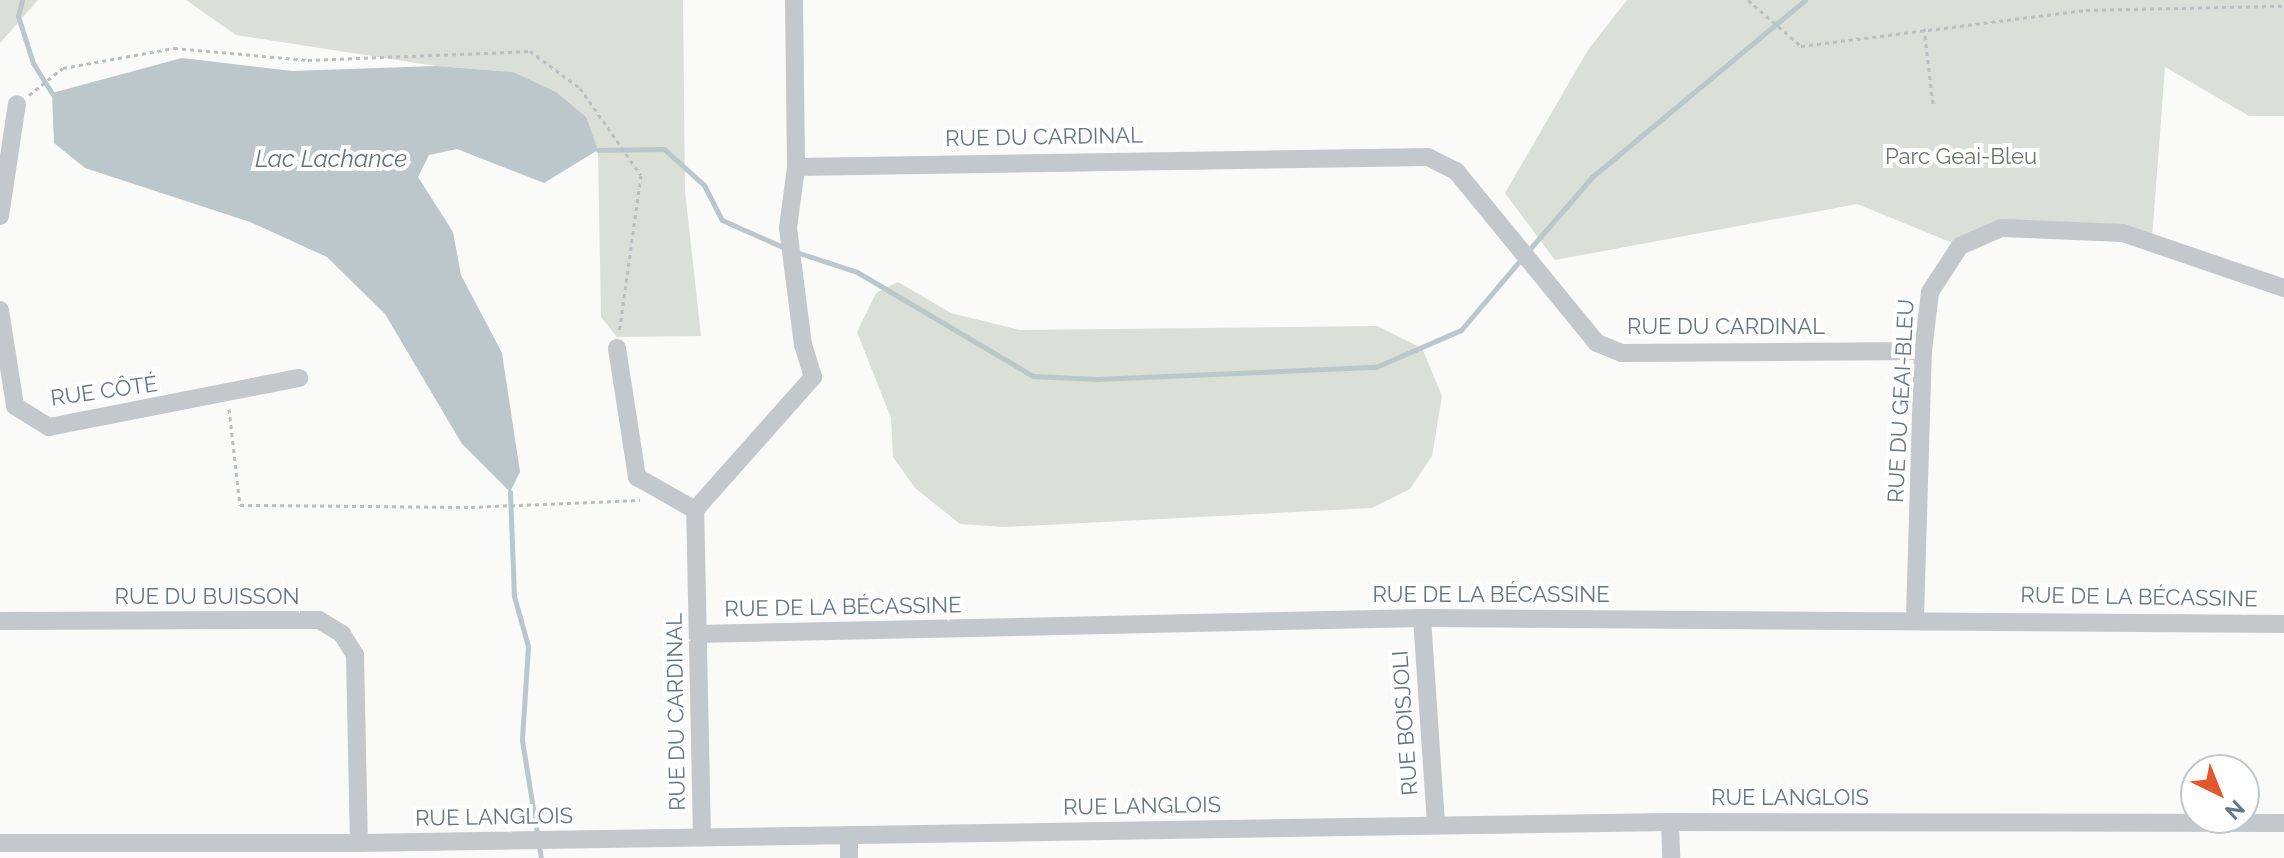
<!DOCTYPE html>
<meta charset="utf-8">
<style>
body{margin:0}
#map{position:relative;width:2284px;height:858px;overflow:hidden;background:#fafaf8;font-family:Raleway,sans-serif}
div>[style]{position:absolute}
.green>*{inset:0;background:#dadfd7}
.water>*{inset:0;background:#bbc7cb}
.stream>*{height:5px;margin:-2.5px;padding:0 2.5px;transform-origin:2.5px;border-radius:2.5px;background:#bbc7cb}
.path>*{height:3px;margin-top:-1.5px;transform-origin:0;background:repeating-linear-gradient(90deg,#bbbfc2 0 4px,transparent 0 8px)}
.minor>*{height:18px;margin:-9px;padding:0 9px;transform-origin:9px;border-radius:9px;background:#c3c8cc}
span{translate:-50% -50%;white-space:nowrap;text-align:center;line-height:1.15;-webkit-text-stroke:8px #fff;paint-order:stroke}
.street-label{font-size:22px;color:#657683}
.park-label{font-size:22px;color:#687a64}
.water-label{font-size:24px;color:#60757c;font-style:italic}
.north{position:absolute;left:2180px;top:754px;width:80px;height:80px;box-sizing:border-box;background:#fff;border:2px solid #c1c8cd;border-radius:50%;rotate:137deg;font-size:22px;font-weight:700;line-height:32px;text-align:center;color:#657683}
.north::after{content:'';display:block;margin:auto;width:28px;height:36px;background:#e4572e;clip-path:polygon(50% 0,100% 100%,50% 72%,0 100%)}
</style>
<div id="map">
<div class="green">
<div style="clip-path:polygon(0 0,38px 0,0 43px)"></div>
<div style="clip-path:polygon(186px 0,683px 0,685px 191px,701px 336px,617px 337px,601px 317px,598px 150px,513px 72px,436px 66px,236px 35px)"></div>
<div style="clip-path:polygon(1627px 0,2284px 0,2284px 116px,2249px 116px,2165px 67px,2152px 239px,2001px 228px,1960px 246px,1857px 204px,1555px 260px,1505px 193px,1588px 50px)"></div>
<div style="clip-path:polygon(898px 282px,951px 313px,1020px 330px,1377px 326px,1422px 348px,1442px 396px,1432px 456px,1410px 489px,1372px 508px,1004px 527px,960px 524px,915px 488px,893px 457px,891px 418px,857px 332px,876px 293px)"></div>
</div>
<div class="water">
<div style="clip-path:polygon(182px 58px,292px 71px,436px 66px,513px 72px,556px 92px,586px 117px,598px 150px,544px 183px,457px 149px,429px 155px,418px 177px,453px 232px,461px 275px,502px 353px,520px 472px,510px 492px,462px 444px,385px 314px,327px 257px,250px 222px,85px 168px,54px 143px,52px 93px)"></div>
</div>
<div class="stream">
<div style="left:22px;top:0;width:16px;rotate:104deg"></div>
<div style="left:18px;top:16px;width:49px;rotate:72.3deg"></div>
<div style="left:33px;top:63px;width:36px;rotate:58deg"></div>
<div style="left:598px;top:150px;width:66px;rotate:-0.9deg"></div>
<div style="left:664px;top:149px;width:54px;rotate:42deg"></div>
<div style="left:704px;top:185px;width:39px;rotate:63deg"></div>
<div style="left:722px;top:220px;width:71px;rotate:24deg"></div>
<div style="left:1528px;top:251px;width:98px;rotate:-49.1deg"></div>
<div style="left:1592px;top:177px;width:277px;rotate:-39.7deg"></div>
<div style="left:796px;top:252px;width:64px;rotate:18.2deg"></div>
<div style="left:857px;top:272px;width:204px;rotate:30.6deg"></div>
<div style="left:1033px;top:376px;width:64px;rotate:2.7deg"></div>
<div style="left:1097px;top:379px;width:279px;rotate:-2.5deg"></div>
<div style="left:1376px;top:367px;width:93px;rotate:-23.5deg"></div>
<div style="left:1461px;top:330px;width:94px;rotate:-49.7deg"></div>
<div style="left:510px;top:492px;width:104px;rotate:87.8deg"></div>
<div style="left:514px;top:596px;width:52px;rotate:74.4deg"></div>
<div style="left:528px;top:646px;width:94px;rotate:93.7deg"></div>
<div style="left:522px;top:740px;width:120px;rotate:80.9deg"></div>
</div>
<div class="path">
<div style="left:1748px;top:0;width:70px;rotate:41deg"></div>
<div style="left:1801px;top:46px;width:287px;rotate:-7.2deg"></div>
<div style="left:2086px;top:10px;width:198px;rotate:-1.2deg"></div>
<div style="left:1924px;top:28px;width:77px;rotate:83.2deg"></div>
<div style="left:29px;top:95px;width:43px;rotate:-38.5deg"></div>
<div style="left:63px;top:68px;width:113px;rotate:-10.2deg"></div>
<div style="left:174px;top:48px;width:135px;rotate:5.1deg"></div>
<div style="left:308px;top:60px;width:222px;rotate:-2.3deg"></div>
<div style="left:530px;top:51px;width:62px;rotate:36.5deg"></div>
<div style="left:580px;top:88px;width:106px;rotate:55deg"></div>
<div style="left:641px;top:175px;width:160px;rotate:97.9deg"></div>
<div style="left:229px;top:409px;width:97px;rotate:83.5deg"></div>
<div style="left:240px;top:505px;width:231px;rotate:0.5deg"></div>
<div style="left:471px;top:507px;width:169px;rotate:-2.4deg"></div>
</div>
<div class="minor">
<div style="left:794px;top:0;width:167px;rotate:89.3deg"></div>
<div style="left:0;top:216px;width:113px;rotate:-81.4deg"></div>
<div style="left:0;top:310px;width:97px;rotate:81.1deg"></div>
<div style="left:15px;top:406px;width:40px;rotate:32deg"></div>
<div style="left:49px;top:427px;width:255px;rotate:-11.1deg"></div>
<div style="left:617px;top:348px;width:131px;rotate:81.2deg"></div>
<div style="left:637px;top:477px;width:67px;rotate:29.6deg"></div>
<div style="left:1915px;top:617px;width:266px;rotate:-88.3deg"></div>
<div style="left:1923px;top:351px;width:59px;rotate:-83.2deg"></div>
<div style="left:1930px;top:292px;width:55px;rotate:-56.9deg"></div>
<div style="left:1960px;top:246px;width:45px;rotate:-23.7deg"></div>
<div style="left:2001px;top:228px;width:122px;rotate:2.3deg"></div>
<div style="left:2123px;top:233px;width:170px;rotate:18.9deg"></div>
<div style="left:1422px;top:618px;width:207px;rotate:86.1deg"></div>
<div style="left:0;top:621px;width:319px;rotate:-0.2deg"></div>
<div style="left:319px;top:620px;width:27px;rotate:31deg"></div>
<div style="left:342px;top:634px;width:25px;rotate:58deg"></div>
<div style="left:355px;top:655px;width:188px;rotate:88.8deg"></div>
<div style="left:698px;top:634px;width:724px;rotate:-1.27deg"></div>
<div style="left:1422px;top:618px;width:862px;rotate:0.4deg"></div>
<div style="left:1670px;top:822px;width:36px;rotate:88deg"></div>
<div style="left:849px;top:835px;width:23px;rotate:90deg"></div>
<div style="left:702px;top:837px;width:327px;rotate:-91.2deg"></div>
<div style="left:695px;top:510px;width:178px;rotate:-48.4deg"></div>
<div style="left:813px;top:377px;width:34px;rotate:-107deg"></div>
<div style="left:803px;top:345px;width:118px;rotate:-97.3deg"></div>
<div style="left:788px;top:228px;width:62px;rotate:-82.5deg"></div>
<div style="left:796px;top:167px;width:632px;rotate:-0.91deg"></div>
<div style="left:1428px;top:157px;width:31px;rotate:27deg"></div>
<div style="left:1456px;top:171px;width:222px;rotate:50.7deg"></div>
<div style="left:1597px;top:343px;width:27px;rotate:22deg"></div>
<div style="left:1622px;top:353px;width:301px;rotate:-0.4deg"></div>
<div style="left:0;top:843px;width:359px"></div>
<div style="left:359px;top:843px;width:1311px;rotate:-0.92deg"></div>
<div style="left:1670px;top:822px;width:614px;rotate:0.09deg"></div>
</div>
<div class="street-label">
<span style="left:1044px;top:137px;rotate:-1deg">RUE DU CARDINAL</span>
<span style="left:1726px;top:327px">RUE DU CARDINAL</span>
<span style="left:104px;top:391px;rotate:-8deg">RUE CÔTÉ</span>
<span style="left:1901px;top:401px;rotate:-87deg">RUE DU GEAI-BLEU</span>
<span style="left:1491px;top:595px">RUE DE LA BÉCASSINE</span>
<span style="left:207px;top:597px">RUE DU BUISSON</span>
<span style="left:2139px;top:597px;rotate:1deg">RUE DE LA BÉCASSINE</span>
<span style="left:843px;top:607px;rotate:-1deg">RUE DE LA BÉCASSINE</span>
<span style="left:676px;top:712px;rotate:-91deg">RUE DU CARDINAL</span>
<span style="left:1405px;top:723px;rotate:-94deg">RUE BOISJOLI</span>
<span style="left:1790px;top:798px">RUE LANGLOIS</span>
<span style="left:1142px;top:806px;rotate:-1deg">RUE LANGLOIS</span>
<span style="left:494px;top:817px;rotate:-1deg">RUE LANGLOIS</span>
</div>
<div class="park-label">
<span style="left:1961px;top:157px">Parc Geai-Bleu</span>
</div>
<div class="water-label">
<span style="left:331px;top:159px">Lac Lachance</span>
</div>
<div class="north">N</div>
</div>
